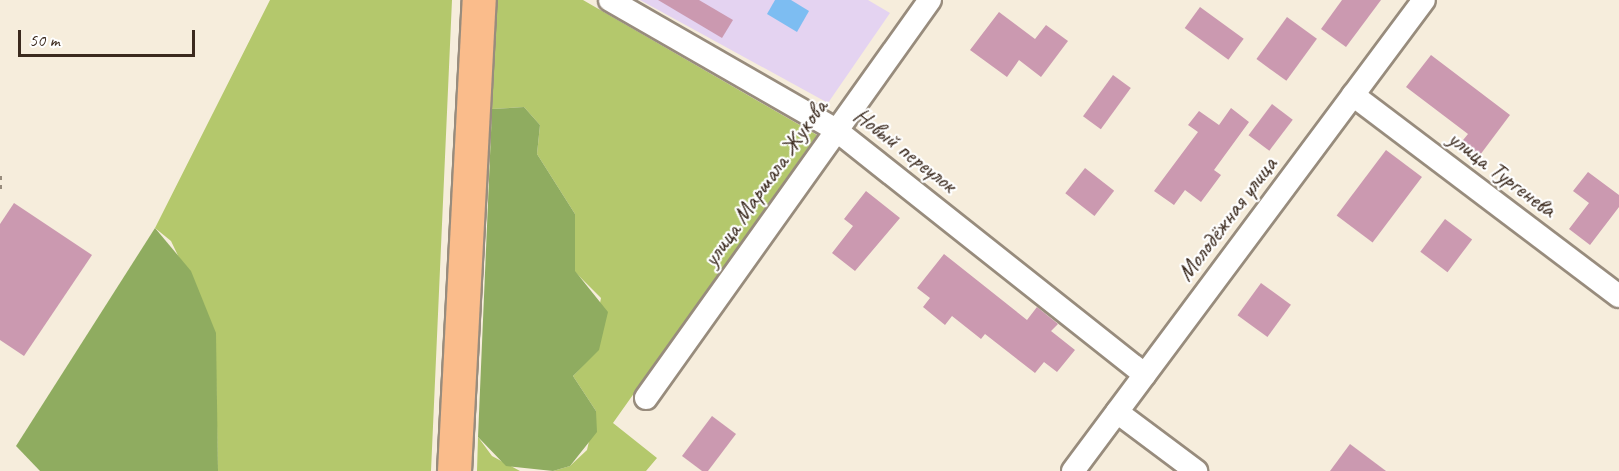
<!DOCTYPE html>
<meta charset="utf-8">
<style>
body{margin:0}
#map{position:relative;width:1619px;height:471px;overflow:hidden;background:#f6eddc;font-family:Caveat,sans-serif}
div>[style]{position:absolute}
.built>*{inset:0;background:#e4d3f1}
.green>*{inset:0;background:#b4c86c}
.forest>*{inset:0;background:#8fac60}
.water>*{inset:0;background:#7dbdf2}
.building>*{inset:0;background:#cb99b0;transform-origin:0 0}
.path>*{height:4px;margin-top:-2px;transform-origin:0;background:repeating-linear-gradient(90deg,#988c7d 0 4.5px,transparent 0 9px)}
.roads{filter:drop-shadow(2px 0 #988c7d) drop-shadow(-2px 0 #988c7d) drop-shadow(0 2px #988c7d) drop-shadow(0 -2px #988c7d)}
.street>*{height:22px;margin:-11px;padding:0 11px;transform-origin:11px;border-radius:11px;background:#fff}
.primary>*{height:33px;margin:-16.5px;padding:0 16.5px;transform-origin:16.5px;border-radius:16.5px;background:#fabc8b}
span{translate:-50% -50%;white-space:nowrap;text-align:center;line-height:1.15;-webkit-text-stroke:4.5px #fff;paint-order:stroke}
.street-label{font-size:24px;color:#3b2a1e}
.scale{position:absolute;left:18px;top:30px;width:177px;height:27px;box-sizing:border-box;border:3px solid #3b2a1e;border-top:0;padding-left:8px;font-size:18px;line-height:21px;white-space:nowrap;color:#3b2a1e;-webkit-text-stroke:4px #fff;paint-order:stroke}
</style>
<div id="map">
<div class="built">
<div style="clip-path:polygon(640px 0,868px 0,890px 13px,828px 103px)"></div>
</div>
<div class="green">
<div style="clip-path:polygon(270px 0,452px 0,431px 471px,218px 471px,215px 333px,171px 241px,155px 228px)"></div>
<div style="clip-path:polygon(497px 0,583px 0,817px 135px,613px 423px,657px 458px,646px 471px,553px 471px,570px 466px,587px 450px,596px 411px,573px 376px,589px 359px,601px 298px,574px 271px,575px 214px,537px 154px,540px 125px,524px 107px,492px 109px)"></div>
<div style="clip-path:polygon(478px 437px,492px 456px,520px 471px,477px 471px)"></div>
</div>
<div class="forest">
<div style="clip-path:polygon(524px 107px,540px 125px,537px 154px,575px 214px,575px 271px,608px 312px,599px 350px,573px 376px,596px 411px,597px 432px,570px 466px,553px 471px,506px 466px,478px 437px,492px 109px)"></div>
<div style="clip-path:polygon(155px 228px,191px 271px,216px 333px,218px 471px,40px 471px,16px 446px)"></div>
</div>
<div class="water">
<div style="clip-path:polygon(775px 0,791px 0,809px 11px,797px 32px,767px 14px)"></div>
</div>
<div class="building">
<div style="clip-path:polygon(658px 0,699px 0,733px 20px,722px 38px)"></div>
<div style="clip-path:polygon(1342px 0,1381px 0,1346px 47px,1321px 29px)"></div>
<div style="left:1200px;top:7px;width:54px;height:26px;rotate:36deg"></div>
<div style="clip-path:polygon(999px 12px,1035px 39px,1046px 25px,1068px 41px,1041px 77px,1019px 60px,1007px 77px,970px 50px)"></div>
<div style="left:1287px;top:17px;width:37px;height:52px;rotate:36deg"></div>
<div style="clip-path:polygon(1431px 55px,1510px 115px,1477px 159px,1459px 145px,1468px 134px,1406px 87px)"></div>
<div style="left:1113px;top:75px;width:22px;height:51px;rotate:36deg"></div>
<div style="left:1272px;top:104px;width:26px;height:39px;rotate:37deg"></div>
<div style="clip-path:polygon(1231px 108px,1249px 122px,1214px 170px,1221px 175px,1201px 202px,1185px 190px,1174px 205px,1154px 191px,1198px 132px,1188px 125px,1199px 111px,1219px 125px)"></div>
<div style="left:1386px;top:150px;width:45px;height:82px;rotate:37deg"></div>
<div style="left:1085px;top:168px;width:37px;height:32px;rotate:38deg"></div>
<div style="clip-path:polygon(1588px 172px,1619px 195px,1619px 207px,1590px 245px,1569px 229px,1589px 203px,1573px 191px)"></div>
<div style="clip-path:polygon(866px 191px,900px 218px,855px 271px,832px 253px,853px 226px,844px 219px)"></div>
<div style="clip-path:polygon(14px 203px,92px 255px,24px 356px,0 340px,0 224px)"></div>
<div style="left:1445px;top:219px;width:34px;height:41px;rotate:37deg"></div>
<div style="clip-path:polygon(944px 254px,1027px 320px,1037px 307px,1058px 324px,1051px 331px,1075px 350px,1057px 372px,1044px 362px,1035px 373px,985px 334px,981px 339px,952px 316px,945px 325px,923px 307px,930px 298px,917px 288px)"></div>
<div style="left:1261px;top:283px;width:37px;height:40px;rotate:36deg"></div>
<div style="clip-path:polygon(712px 416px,736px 434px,708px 471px,702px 471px,682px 456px)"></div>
<div style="clip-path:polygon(1350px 444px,1386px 471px,1330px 471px)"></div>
</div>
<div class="path">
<div style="left:0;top:176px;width:17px;rotate:90deg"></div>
</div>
<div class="roads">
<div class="street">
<div style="left:610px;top:0;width:261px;rotate:29.9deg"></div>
<div style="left:836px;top:130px;width:394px;rotate:38.4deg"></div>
<div style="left:1353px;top:95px;width:333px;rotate:37.1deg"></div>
<div style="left:646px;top:398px;width:489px;rotate:-54.5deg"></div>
<div style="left:1117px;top:412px;width:99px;rotate:36.8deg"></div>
<div style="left:1073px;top:471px;width:587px;rotate:-53.31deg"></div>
</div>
<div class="primary">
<div style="left:454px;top:471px;width:472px;rotate:-87deg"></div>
</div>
</div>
<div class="street-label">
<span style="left:905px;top:150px;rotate:38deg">Новый переулок</span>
<span style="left:1502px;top:174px;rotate:37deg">улица Тургенева</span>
<span style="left:765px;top:183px;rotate:-55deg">улица Маршала Жукова</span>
<span style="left:1227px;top:219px;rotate:-53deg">Молодёжная улица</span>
</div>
<div class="scale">50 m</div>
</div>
